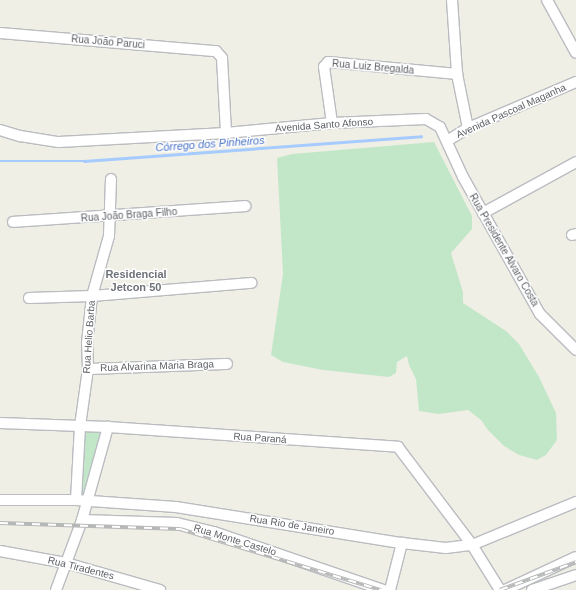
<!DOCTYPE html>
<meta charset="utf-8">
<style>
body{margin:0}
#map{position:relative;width:576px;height:590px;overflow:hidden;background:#f0efe6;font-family:Arial,sans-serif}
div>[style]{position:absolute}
.green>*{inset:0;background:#c2e7c8}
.stream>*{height:2.5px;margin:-1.25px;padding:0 1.25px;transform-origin:1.25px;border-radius:1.25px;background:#a6cbff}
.roads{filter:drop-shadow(1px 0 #babcc1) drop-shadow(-1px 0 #babcc1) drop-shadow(0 1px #babcc1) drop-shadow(0 -1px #babcc1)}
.minor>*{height:10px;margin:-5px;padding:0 5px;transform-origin:5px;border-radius:5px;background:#fff}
.rail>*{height:4px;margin-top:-2px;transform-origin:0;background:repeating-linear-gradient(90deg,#fff 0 8px,#b6b7b7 0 16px);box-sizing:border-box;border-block:1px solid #b6b7b7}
span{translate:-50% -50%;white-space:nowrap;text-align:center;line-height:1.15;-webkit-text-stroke:3px #fff;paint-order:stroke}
.street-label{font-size:10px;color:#5d6066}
.water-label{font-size:11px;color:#4671c5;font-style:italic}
.neighbourhood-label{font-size:11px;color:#6e7278;font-weight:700}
</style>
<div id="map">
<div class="green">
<div style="clip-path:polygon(434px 142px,472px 216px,472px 229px,451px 253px,463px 292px,463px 303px,506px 331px,519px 344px,539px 377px,556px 413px,557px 440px,546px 455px,537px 460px,519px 455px,504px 446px,488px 430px,481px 420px,468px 410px,439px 414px,419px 411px,416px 379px,409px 365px,407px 356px,397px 362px,396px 373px,389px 377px,323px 370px,283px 362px,271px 355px,283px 274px,277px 158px,292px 154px)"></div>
<div style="clip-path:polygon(83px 428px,105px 430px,86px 498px,78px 498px)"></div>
</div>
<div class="stream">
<div style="left:0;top:161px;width:84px"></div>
<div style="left:84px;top:161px;width:338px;rotate:-4.2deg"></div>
</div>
<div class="roads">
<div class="minor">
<div style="left:452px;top:0;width:74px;rotate:86.1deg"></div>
<div style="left:457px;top:74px;width:55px;rotate:78.5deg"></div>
<div style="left:547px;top:0;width:60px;rotate:61.3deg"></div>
<div style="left:0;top:33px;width:217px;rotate:4.8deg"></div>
<div style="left:216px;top:51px;width:9px;rotate:49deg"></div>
<div style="left:222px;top:58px;width:75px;rotate:86.9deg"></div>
<div style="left:332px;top:123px;width:57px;rotate:-98.1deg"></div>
<div style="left:324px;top:67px;width:6px;rotate:-51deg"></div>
<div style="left:328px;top:62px;width:130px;rotate:5.3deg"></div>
<div style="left:0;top:130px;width:21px;rotate:17deg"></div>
<div style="left:20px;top:136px;width:39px;rotate:9deg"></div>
<div style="left:59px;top:142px;width:167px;rotate:-3.1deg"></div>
<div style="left:226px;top:133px;width:106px;rotate:-5.4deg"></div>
<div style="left:332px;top:123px;width:94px;rotate:-2.4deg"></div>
<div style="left:426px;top:119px;width:16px;rotate:30deg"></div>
<div style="left:440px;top:127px;width:55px;rotate:65.3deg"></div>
<div style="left:463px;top:177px;width:157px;rotate:60.7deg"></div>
<div style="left:540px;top:314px;width:51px;rotate:45deg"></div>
<div style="left:447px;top:141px;width:25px;rotate:-32deg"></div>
<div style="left:468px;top:128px;width:117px;rotate:-23.1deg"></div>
<div style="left:483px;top:213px;width:106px;rotate:-28.7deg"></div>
<div style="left:13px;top:222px;width:233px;rotate:-3.9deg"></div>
<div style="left:572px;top:235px;width:4px;rotate:-14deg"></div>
<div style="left:29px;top:298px;width:63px;rotate:-1.8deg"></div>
<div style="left:92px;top:296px;width:160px;rotate:-4.7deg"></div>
<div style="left:88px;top:369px;width:139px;rotate:-2.1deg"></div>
<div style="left:0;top:423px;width:108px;rotate:2.1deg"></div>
<div style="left:108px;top:427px;width:291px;rotate:3.9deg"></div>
<div style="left:398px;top:447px;width:123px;rotate:52.9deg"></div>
<div style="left:472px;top:545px;width:53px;rotate:58.1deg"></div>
<div style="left:0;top:500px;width:76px"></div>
<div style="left:76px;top:500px;width:100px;rotate:4deg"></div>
<div style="left:176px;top:507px;width:229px;rotate:9.1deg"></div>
<div style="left:402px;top:543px;width:44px;rotate:6.5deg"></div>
<div style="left:446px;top:548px;width:26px;rotate:-7deg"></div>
<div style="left:472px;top:545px;width:113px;rotate:-22.5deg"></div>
<div style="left:76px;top:500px;width:74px;rotate:-86.9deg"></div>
<div style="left:80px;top:426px;width:58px;rotate:-82deg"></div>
<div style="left:88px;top:369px;width:26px;rotate:-92deg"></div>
<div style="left:87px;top:343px;width:47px;rotate:-83.9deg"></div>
<div style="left:92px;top:296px;width:62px;rotate:-74.2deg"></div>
<div style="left:109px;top:236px;width:57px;rotate:-88deg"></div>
<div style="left:82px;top:520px;width:95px;rotate:1.8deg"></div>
<div style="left:177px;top:523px;width:38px;rotate:14deg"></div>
<div style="left:214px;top:532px;width:179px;rotate:18.9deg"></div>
<div style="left:0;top:551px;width:67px;rotate:10.3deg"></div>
<div style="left:66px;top:563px;width:98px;rotate:16deg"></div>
<div style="left:56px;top:590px;width:75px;rotate:-69.6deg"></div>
<div style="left:82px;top:520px;width:97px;rotate:-74.4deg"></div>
<div style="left:390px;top:590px;width:49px;rotate:-75.7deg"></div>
<div style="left:505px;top:590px;width:78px;rotate:-24.9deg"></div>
<div style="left:532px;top:590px;width:46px;rotate:-18.8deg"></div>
</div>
</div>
<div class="rail">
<div style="left:0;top:523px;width:180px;rotate:1.9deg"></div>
<div style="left:180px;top:529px;width:210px;rotate:16.9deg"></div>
<div style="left:500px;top:590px;width:81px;rotate:-20.2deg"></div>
</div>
<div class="street-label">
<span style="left:108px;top:42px;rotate:5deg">Rua João Paruci</span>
<span style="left:373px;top:67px;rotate:5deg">Rua Luiz Bregalda</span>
<span style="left:511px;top:111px;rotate:-24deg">Avenida Pascoal Maganha</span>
<span style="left:324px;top:125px;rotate:-4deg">Avenida Santo Afonso</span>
<span style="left:129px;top:215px;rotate:-4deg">Rua João Braga Filho</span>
<span style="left:504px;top:250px;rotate:60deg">Rua Presidente Alvaro Costa</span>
<span style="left:89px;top:337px;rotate:-86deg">Rua Helio Barba</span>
<span style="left:157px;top:366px;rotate:-2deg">Rua Alvarina Maria Braga</span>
<span style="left:260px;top:438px;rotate:4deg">Rua Paraná</span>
<span style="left:292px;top:525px;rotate:9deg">Rua Rio de Janeiro</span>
<span style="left:235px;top:540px;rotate:17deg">Rua Monte Castelo</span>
<span style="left:81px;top:568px;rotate:14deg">Rua Tiradentes</span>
</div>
<div class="water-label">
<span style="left:210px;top:144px;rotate:-4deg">Córrego dos Pinheiros</span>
</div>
<div class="neighbourhood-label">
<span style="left:136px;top:281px">Residencial<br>Jetcon 50</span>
</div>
</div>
